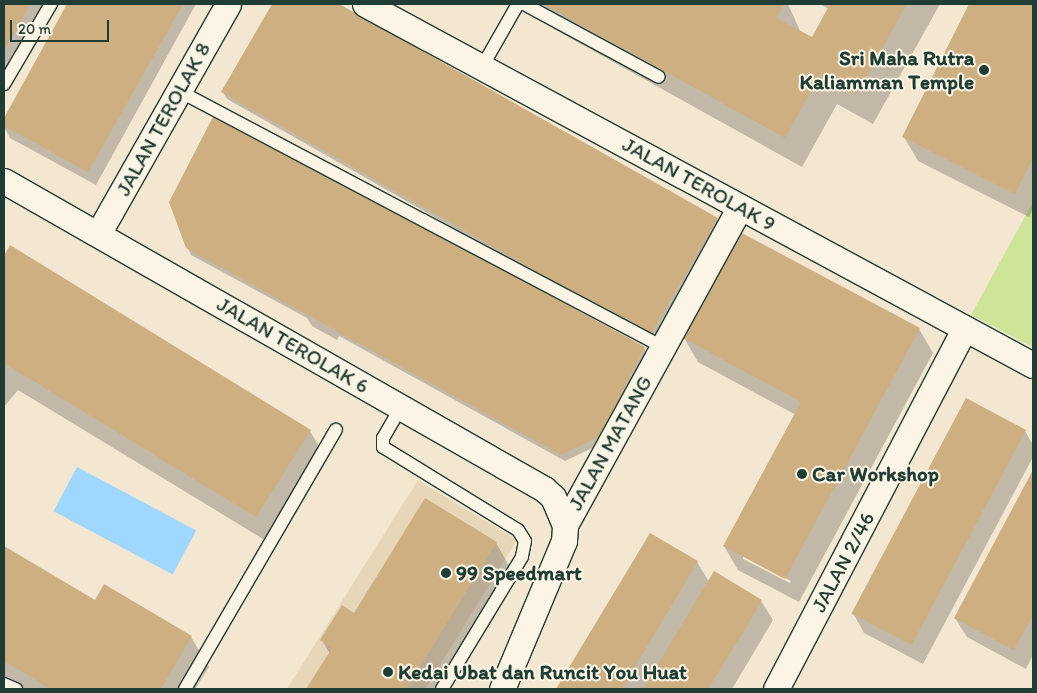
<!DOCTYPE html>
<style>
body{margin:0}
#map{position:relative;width:1037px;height:693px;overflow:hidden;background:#f3e7d1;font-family:Itim,sans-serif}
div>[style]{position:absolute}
.built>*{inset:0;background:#e8d6b9}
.green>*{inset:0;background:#cee499}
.water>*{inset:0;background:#9fd7ff;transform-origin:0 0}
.shadow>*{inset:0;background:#0003}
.building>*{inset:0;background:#ceaf82;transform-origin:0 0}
.roads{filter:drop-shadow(1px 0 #1f3d34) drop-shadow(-1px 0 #1f3d34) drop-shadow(0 1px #1f3d34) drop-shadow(0 -1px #1f3d34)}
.lane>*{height:12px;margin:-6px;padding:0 6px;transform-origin:6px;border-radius:6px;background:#fcf5e5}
.street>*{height:25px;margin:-12.5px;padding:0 12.5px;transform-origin:12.5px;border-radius:12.5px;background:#fcf5e5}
.dots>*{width:14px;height:14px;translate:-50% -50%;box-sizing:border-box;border:2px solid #fcf5e5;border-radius:50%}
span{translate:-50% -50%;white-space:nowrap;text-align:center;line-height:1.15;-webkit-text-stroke:4px #fcf5e5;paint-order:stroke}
.poi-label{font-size:21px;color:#1f3d34;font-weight:700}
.right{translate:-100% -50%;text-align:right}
.left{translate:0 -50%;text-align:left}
.street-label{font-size:21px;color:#1f3d34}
.frame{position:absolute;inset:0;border:5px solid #1f3d34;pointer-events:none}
.scale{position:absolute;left:10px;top:20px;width:99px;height:22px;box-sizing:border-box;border:2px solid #1f3d34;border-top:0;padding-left:6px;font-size:15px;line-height:18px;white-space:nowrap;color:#1f3d34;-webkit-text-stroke:4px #fcf5e5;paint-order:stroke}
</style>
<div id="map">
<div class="built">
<div style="clip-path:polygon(418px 480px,517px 540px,425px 689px,287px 689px)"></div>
</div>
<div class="green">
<div style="clip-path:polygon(1033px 202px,1033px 347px,971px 315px)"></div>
</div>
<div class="water">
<div style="left:77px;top:467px;width:135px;height:50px;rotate:28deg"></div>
</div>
<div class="shadow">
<div style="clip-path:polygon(4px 4px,44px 4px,4px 78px)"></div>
<div style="clip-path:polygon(67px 4px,196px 4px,96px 185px,10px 138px,4px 127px)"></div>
<div style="clip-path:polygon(273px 4px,338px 4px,717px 219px,721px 226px,654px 342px,227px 99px,223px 92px)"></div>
<div style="clip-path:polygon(539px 4px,788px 4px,801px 33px,812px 39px,829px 9px,820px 4px,940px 4px,873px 124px,837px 104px,802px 167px,554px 29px)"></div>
<div style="clip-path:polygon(970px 4px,1033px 4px,1033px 209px,1029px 217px,918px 161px,904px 137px)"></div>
<div style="clip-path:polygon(11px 247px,310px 431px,327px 460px,273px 545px,18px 390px,4px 407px,4px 258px)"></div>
<div style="clip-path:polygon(187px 247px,644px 348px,648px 355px,603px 443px,565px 461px,339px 336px,337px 340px,312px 326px,307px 318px,191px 255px)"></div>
<div style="clip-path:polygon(evenodd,919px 329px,933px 353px,799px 602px,738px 570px,724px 546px,796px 415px,698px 362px,684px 338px,919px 329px,743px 556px,791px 581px,790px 583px,743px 559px,743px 556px)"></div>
<div style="clip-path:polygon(1025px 431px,1033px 445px,1033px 457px,923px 664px,864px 633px,853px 613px)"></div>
<div style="clip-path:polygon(1033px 473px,1033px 655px,1026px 669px,967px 637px,955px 618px)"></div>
<div style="clip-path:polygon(650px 534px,697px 562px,709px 582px,761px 601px,773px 620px,732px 689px,557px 689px)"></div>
<div style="clip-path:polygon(496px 543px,513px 572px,440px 689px,308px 689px,330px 654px,322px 640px,355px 615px)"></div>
<div style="clip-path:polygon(4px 548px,96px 602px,105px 586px,191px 637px,209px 667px,195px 689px,19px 689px,4px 680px)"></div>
</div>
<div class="building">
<div style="clip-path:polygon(4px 4px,30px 4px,4px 51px)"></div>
<div style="clip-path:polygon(67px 4px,183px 4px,88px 172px,4px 126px,4px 118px)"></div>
<div style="clip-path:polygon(272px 4px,339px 4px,718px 218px,650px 336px,221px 92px)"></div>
<div style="clip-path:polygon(543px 4px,784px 4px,776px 18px,812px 37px,830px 4px,907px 4px,856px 95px,820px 75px,785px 138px)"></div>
<div style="clip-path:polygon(969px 4px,1033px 4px,1033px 158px,1015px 194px,902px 137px)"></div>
<div style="clip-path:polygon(215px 113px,645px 347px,600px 436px,561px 455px,186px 248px,169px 202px)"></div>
<div style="clip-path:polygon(740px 232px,920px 328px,785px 579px,723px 546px,801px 402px,683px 338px)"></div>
<div style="clip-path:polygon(10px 245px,311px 430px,256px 517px,4px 363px,4px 256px)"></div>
<div style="left:966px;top:398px;width:68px;height:244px;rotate:28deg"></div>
<div style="clip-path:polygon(1033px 470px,1033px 615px,1014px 650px,954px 618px)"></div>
<div style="clip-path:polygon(425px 498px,497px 542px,406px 689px,306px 689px,332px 648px,320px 640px,342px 605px,354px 613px)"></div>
<div style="clip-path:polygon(650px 533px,698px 561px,622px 689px,556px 689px)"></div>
<div style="clip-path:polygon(4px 546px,95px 600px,104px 584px,192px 636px,161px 689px,51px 689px,4px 661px)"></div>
<div style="clip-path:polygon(714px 571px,762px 600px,750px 621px,708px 689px,643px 689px)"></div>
</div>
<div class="roads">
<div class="lane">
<div style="left:524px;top:4px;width:153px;rotate:28.4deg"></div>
<div style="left:482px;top:67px;width:73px;rotate:-60.3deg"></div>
<div style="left:4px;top:84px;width:93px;rotate:-59.6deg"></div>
<div style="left:179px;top:91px;width:548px;rotate:27.88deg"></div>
<div style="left:401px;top:407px;width:36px;rotate:120deg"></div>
<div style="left:383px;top:438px;width:9px;rotate:90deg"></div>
<div style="left:383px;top:447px;width:158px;rotate:31.6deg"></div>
<div style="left:518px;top:530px;width:13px;rotate:58deg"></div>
<div style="left:525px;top:541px;width:16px;rotate:101deg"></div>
<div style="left:522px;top:557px;width:154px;rotate:121.2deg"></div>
<div style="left:4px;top:684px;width:13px;rotate:23deg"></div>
<div style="left:185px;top:689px;width:300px;rotate:-59.8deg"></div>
</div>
<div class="street">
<div style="left:365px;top:4px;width:759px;rotate:28.39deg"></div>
<div style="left:4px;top:181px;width:622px;rotate:29.7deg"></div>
<div style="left:544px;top:489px;width:12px;rotate:42deg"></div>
<div style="left:553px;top:497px;width:30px;rotate:67deg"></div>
<div style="left:98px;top:234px;width:264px;rotate:-60.5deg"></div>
<div style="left:502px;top:689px;width:160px;rotate:-67.3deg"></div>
<div style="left:564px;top:541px;width:16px;rotate:-86deg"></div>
<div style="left:565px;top:525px;width:363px;rotate:-61.2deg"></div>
<div style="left:776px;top:689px;width:407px;rotate:-62.4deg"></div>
</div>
</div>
<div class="dots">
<div style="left:984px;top:70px;background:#1f3d34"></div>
<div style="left:802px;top:474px;background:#1f3d34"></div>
<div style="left:446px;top:573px;background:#1f3d34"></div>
<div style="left:388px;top:672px;background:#1f3d34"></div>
</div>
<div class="poi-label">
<span class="right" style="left:974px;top:70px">Sri Maha Rutra<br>Kaliamman Temple</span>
<span class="left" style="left:812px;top:474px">Car Workshop</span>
<span class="left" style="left:456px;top:573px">99 Speedmart</span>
<span class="left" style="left:398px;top:672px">Kedai Ubat dan Runcit You Huat</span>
</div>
<div class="street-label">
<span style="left:163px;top:119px;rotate:-61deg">JALAN TEROLAK 8</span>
<span style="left:699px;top:184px;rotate:29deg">JALAN TEROLAK 9</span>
<span style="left:293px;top:345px;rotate:30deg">JALAN TEROLAK 6</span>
<span style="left:610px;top:443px;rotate:-61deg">JALAN MATANG</span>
<span style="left:843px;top:562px;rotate:-62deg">JALAN 2/46</span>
</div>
<div class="frame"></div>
<div class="scale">20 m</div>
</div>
